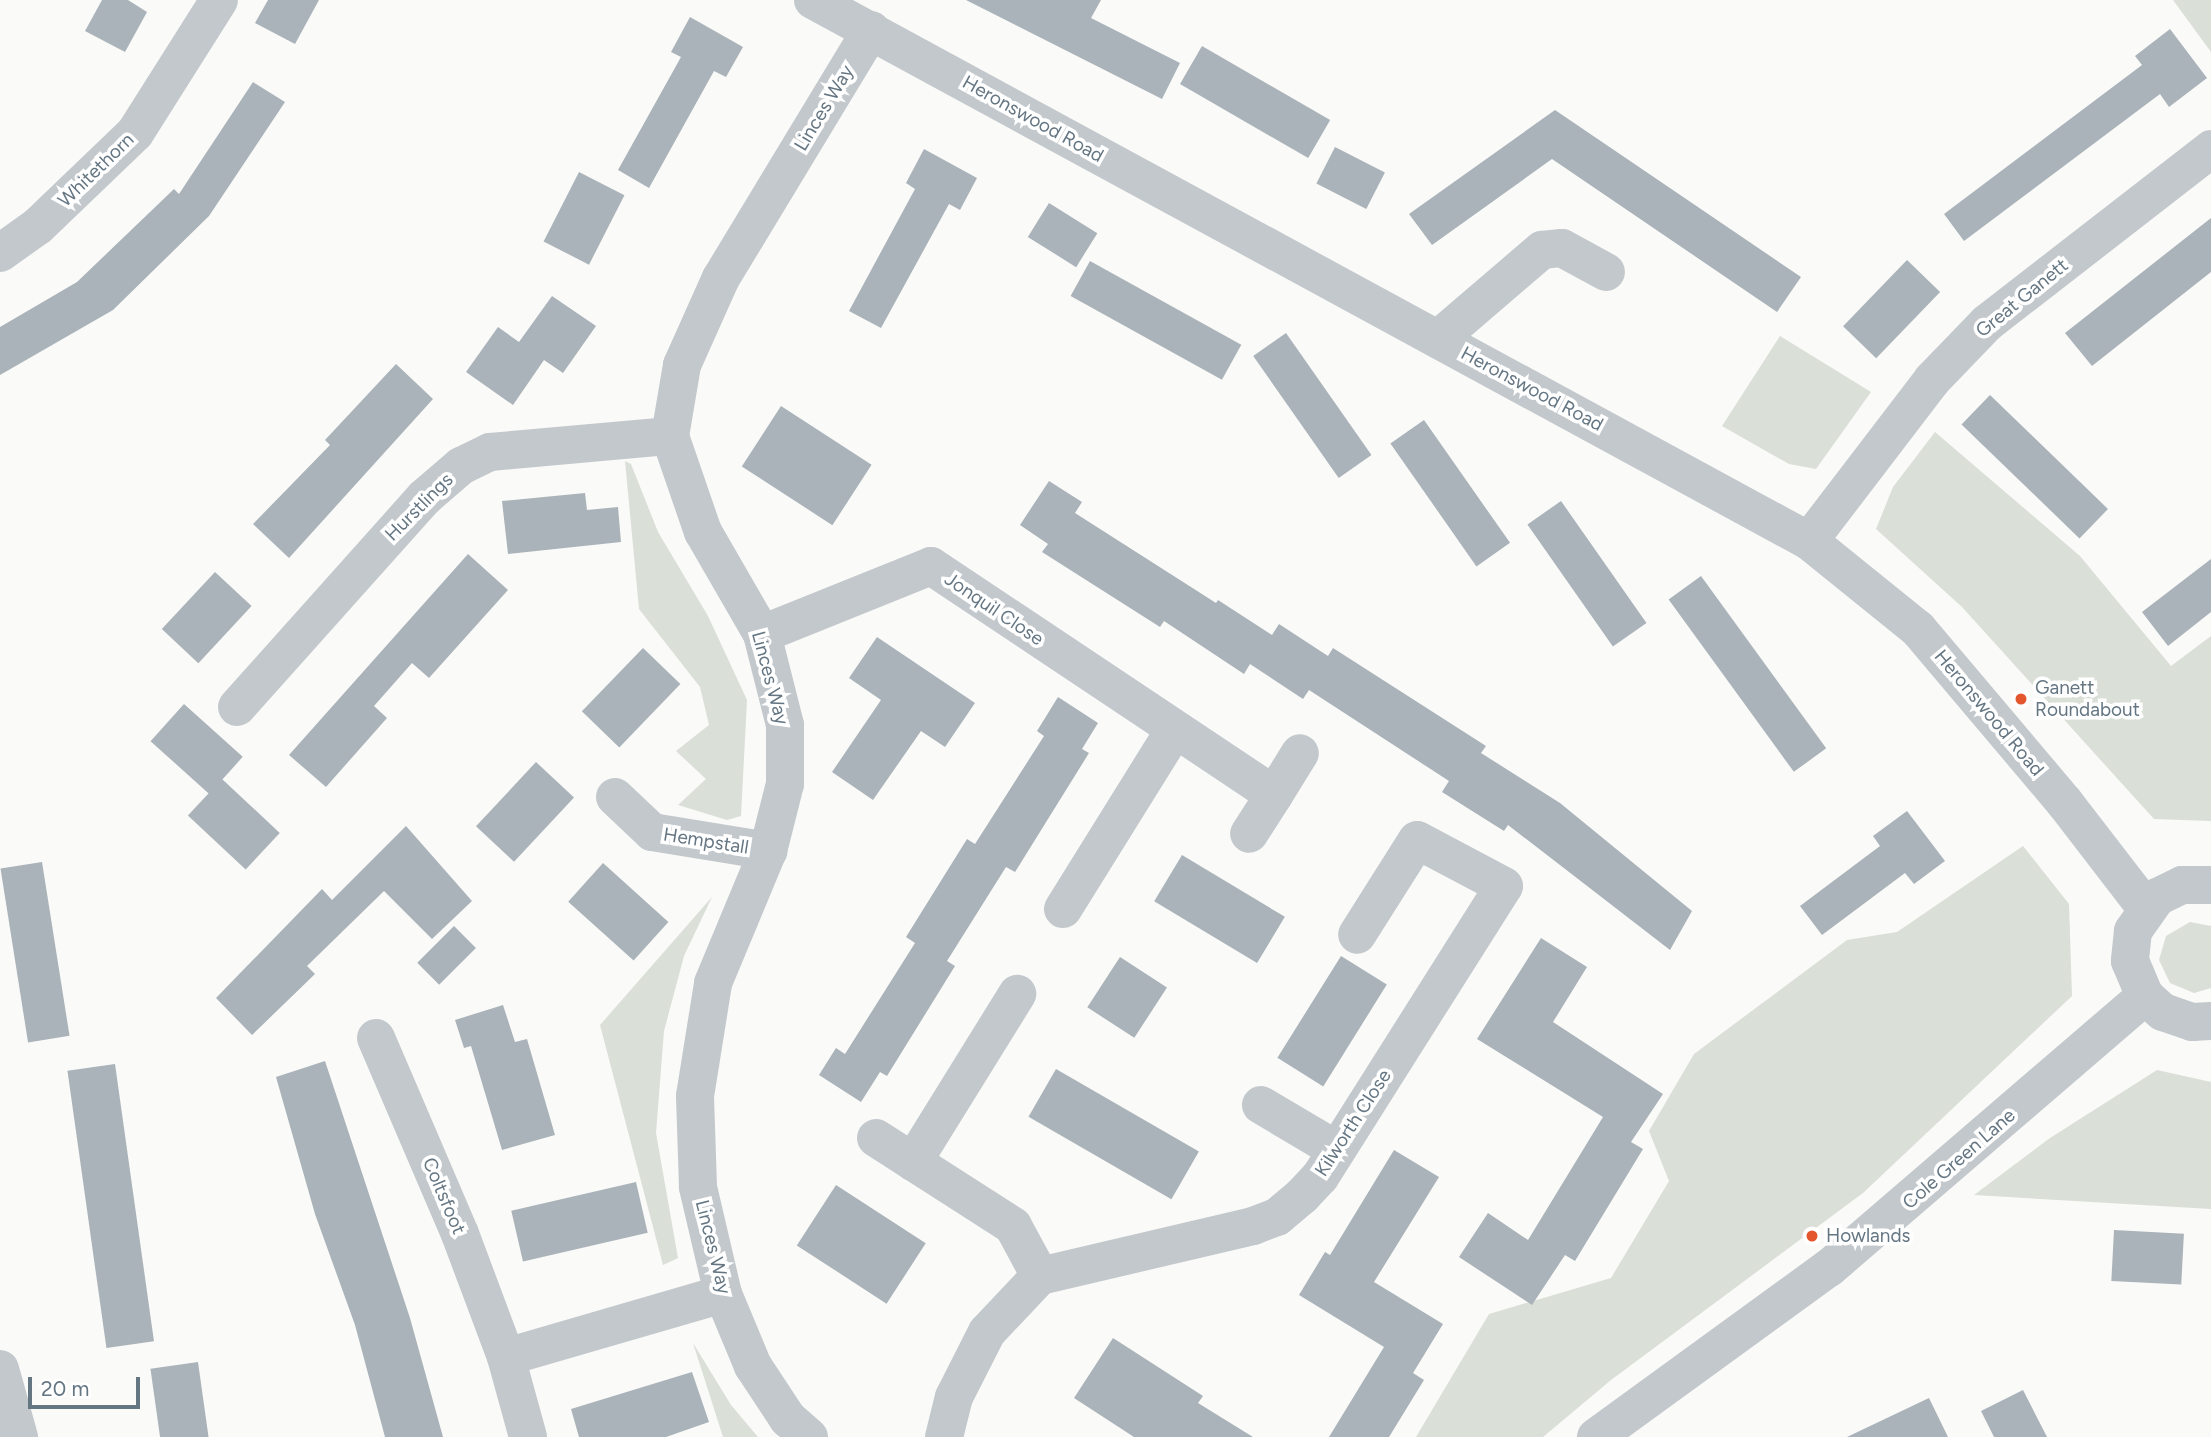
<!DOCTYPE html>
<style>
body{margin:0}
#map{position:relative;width:2211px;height:1437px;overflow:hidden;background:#fafaf8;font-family:Figtree,sans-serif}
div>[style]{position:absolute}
.green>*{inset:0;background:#dadfd7}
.building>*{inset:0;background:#aab3b9;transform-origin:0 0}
.minor>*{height:38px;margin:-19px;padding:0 19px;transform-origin:19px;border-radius:19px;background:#c3c8cc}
.tertiary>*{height:38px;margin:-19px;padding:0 19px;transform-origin:19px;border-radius:19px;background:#c3c8cc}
.dots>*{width:19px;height:19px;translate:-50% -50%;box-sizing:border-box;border:4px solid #fff;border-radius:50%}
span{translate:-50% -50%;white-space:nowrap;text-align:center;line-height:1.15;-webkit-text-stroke:7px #fff;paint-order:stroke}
.street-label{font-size:19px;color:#657683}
.poi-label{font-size:19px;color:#657683}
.left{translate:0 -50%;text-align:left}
.scale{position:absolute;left:28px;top:1377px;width:112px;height:32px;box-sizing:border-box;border:4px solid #657683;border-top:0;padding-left:9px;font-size:21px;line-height:24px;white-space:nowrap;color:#657683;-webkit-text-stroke:5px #fff;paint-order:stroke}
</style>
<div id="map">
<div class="green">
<div style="clip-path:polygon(2173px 0,2211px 0,2211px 52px)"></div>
<div style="clip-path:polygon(1780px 336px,1871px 392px,1816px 469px,1789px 464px,1722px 426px)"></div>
<div style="clip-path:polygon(1935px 432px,2080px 556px,2171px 666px,2211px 636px,2211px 821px,2154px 819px,1962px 607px,1876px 529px,1893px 487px)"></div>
<div style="clip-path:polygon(625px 461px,631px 464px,658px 532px,708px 616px,747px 700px,741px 816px,727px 820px,678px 805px,706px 779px,676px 751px,709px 725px,700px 687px,639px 609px)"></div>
<div style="clip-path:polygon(2023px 846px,2069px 904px,2072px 996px,1863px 1193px,1611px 1380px,1543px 1437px,1416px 1437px,1489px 1314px,1611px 1278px,1669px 1181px,1649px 1131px,1694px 1054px,1847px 940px,1897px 932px)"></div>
<div style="clip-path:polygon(712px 897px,684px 956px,664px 1031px,656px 1133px,678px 1258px,663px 1265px,600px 1025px)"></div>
<div style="clip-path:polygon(2190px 922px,2211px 926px,2211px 988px,2194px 993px,2170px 983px,2159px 960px,2166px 936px)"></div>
<div style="clip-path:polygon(2157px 1070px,2211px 1082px,2211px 1209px,1974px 1195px,2050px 1138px)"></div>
<div style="clip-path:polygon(693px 1343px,731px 1405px,758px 1437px,723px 1437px)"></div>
</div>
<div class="building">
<div style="clip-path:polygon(102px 0,128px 0,147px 12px,125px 52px,85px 31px)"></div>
<div style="clip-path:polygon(268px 0,319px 0,295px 44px,255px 23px)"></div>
<div style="clip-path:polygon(966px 0,1101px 0,1091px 18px,1180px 63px,1162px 99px)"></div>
<div style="clip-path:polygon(690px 17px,743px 47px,726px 77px,714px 71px,649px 188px,618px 170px,681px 57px,671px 52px)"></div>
<div style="clip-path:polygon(2170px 29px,2207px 78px,2169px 107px,2160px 94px,1964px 241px,1944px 214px,2142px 65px,2135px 56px)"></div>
<div style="left:1202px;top:46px;width:148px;height:44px;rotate:30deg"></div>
<div style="clip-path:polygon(253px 82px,285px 102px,209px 216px,113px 310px,0 375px,0 327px,77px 282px,174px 189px,179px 194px)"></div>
<div style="clip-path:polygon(1555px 110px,1801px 277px,1777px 312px,1552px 159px,1432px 245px,1409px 214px)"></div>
<div style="left:1335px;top:147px;width:56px;height:41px;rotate:27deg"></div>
<div style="clip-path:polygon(924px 149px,977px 178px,960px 210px,949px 204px,881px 328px,849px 311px,915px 189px,906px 183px)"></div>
<div style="left:579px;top:172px;width:51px;height:78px;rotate:27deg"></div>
<div style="left:1049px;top:203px;width:57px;height:40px;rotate:32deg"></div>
<div style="clip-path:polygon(2211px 218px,2211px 272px,2092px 366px,2065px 333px)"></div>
<div style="left:1907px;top:260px;width:46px;height:92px;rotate:44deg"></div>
<div style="left:1090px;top:261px;width:173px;height:40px;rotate:29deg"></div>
<div style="clip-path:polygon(552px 296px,596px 326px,563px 373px,544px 360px,513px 405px,466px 372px,498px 327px,519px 342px)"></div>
<div style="left:1286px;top:333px;width:149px;height:40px;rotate:55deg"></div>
<div style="clip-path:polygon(396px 364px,433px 399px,289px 558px,253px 524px,330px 445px,325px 440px)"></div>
<div style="left:1990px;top:395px;width:164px;height:41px;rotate:44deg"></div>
<div style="left:781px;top:406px;width:108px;height:72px;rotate:33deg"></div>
<div style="left:1424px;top:420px;width:150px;height:41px;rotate:55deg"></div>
<div style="clip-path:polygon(1049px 481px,1082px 502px,1075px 513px,1216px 603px,1218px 600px,1272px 635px,1279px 624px,1328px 656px,1333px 648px,1486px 746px,1481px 753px,1560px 803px,1692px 911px,1670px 950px,1508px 825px,1504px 831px,1442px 792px,1449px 781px,1309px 690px,1303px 699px,1250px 664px,1244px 674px,1164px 621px,1160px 627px,1042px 552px,1048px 544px,1020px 525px)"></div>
<div style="clip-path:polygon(585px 493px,587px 510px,618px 507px,621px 542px,508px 554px,502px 501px)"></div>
<div style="left:1561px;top:501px;width:149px;height:41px;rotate:55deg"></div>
<div style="clip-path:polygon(468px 554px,508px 590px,429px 678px,412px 663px,374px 706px,387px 718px,326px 787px,289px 755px)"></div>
<div style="clip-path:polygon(2211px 559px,2211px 612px,2168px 646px,2142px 612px)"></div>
<div style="left:215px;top:572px;width:50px;height:78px;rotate:43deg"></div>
<div style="left:1701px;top:576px;width:213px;height:40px;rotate:54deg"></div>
<div style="clip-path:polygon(877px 637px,975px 703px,945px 747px,921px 731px,873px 800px,832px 772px,881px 700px,849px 678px)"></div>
<div style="left:643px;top:648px;width:52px;height:88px;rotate:44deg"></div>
<div style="clip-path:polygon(1058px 697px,1098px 723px,1082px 749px,1089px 753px,1015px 872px,1006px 867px,947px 961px,955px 966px,887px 1076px,880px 1072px,861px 1102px,819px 1075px,836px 1048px,845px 1054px,915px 943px,906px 937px,967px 839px,975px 844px,1044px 736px,1037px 731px)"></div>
<div style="left:184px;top:704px;width:79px;height:50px;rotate:42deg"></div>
<div style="left:536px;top:762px;width:52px;height:88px;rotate:43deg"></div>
<div style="left:222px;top:779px;width:79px;height:50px;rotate:43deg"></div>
<div style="clip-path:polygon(1907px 811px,1945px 861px,1914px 884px,1905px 873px,1822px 935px,1800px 906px,1880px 846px,1873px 836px)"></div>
<div style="clip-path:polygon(406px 826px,472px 901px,432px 939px,384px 891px,307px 966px,315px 974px,252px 1035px,216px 998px,322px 889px,332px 900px)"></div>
<div style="left:1182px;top:855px;width:120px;height:54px;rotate:31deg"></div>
<div style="left:42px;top:862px;width:176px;height:42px;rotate:81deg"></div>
<div style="left:603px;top:863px;width:88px;height:52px;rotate:42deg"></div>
<div style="left:454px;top:926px;width:31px;height:52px;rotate:45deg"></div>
<div style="clip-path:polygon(1541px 938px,1587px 967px,1553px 1022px,1663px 1094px,1631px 1142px,1643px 1149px,1575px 1261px,1565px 1255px,1532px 1305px,1459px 1257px,1488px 1213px,1528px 1240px,1603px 1117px,1477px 1039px)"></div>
<div style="left:1341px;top:956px;width:54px;height:120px;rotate:32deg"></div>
<div style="left:1120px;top:957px;width:56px;height:60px;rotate:33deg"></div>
<div style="clip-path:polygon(503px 1005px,515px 1042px,527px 1039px,555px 1135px,502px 1150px,471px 1046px,464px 1048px,455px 1020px)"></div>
<div style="clip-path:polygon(325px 1061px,410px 1318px,443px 1437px,385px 1437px,355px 1325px,315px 1214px,276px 1077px)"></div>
<div style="left:115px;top:1064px;width:280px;height:48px;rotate:82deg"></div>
<div style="left:1056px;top:1069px;width:165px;height:55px;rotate:30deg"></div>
<div style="clip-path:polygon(1394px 1150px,1439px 1177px,1374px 1282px,1443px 1324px,1413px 1373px,1424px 1380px,1389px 1437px,1329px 1437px,1384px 1347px,1299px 1295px,1325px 1252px,1330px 1255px)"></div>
<div style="left:636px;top:1182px;width:52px;height:128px;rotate:77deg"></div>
<div style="left:836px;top:1185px;width:107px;height:72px;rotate:33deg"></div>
<div style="left:2114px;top:1230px;width:70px;height:51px;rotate:3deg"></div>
<div style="clip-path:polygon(1113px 1338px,1203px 1396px,1198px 1403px,1253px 1437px,1134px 1437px,1074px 1398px)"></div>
<div style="left:198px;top:1362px;width:76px;height:48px;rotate:82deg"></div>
<div style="clip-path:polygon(692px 1372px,709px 1422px,666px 1437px,579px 1437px,571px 1409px)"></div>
<div style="clip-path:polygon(2023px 1390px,2047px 1437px,1994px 1437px,1981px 1411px)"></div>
<div style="clip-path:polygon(1929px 1398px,1948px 1437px,1847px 1437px)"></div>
</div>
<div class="minor">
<div style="left:0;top:253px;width:47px;rotate:-35.4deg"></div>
<div style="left:38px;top:226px;width:134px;rotate:-43.8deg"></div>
<div style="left:135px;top:133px;width:157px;rotate:-57.7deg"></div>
<div style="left:1438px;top:339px;width:137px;rotate:-40.6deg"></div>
<div style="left:1542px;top:250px;width:20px;rotate:-6deg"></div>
<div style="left:1562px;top:248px;width:50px;rotate:28.6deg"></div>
<div style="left:1809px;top:541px;width:203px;rotate:-52.6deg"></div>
<div style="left:1932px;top:380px;width:79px;rotate:-46deg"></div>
<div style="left:1987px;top:323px;width:284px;rotate:-37.8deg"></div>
<div style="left:762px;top:634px;width:182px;rotate:-21.9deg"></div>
<div style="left:931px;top:566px;width:412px;rotate:33.7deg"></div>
<div style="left:1274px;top:795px;width:46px;rotate:122.7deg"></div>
<div style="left:237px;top:707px;width:282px;rotate:-48.2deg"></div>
<div style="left:425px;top:497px;width:48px;rotate:-40.7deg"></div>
<div style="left:461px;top:466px;width:32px;rotate:-26deg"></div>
<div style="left:490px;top:452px;width:181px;rotate:-5.1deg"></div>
<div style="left:1274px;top:795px;width:49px;rotate:-58.2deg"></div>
<div style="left:615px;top:797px;width:51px;rotate:43.4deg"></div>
<div style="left:652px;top:832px;width:118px;rotate:9.3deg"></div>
<div style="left:1063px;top:909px;width:210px;rotate:-58.1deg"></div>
<div style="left:376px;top:1038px;width:213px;rotate:66.8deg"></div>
<div style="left:460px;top:1234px;width:131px;rotate:69.5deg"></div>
<div style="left:506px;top:1357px;width:83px;rotate:74.6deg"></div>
<div style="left:1261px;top:1105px;width:88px;rotate:30.6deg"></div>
<div style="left:876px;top:1138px;width:163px;rotate:32.7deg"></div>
<div style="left:1013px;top:1226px;width:57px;rotate:61.6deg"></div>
<div style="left:913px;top:1162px;width:198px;rotate:-58.2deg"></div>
<div style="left:506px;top:1357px;width:226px;rotate:-16.2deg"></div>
<div style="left:0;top:1369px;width:71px;rotate:74.4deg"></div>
<div style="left:809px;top:1437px;width:28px;rotate:-139deg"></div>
<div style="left:788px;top:1419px;width:64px;rotate:-123.4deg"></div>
<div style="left:753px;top:1366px;width:78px;rotate:-112.6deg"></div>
<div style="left:723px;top:1294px;width:110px;rotate:-103.2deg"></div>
<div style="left:698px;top:1187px;width:91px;rotate:-91.9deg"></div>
<div style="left:695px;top:1096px;width:114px;rotate:-80.9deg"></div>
<div style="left:713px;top:983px;width:143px;rotate:-67.4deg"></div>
<div style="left:768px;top:851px;width:69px;rotate:-75.8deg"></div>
<div style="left:785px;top:784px;width:59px;rotate:-90deg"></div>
<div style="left:785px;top:725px;width:94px;rotate:-104.2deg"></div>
<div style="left:762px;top:634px;width:118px;rotate:-120deg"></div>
<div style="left:703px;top:532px;width:102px;rotate:-109deg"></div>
<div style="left:670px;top:436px;width:72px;rotate:-80.4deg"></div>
<div style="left:682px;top:365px;width:95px;rotate:-65.9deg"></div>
<div style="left:721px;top:278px;width:290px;rotate:-58.8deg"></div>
<div style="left:944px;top:1437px;width:41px;rotate:-76deg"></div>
<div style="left:954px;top:1397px;width:73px;rotate:-63.1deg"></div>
<div style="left:987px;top:1332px;width:77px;rotate:-46.6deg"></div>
<div style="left:1040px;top:1276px;width:219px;rotate:-13.2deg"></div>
<div style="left:1253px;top:1226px;width:26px;rotate:-21deg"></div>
<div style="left:1277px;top:1217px;width:33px;rotate:-40deg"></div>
<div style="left:1302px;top:1196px;width:26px;rotate:-47deg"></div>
<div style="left:1320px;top:1177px;width:344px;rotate:-57.7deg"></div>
<div style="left:1504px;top:886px;width:98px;rotate:-152.1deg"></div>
<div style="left:1417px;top:840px;width:112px;rotate:122.3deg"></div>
</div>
<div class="tertiary">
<div style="left:813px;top:0;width:1133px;rotate:28.51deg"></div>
<div style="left:1809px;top:541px;width:140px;rotate:38.9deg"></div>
<div style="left:1918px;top:629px;width:228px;rotate:49.8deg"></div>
<div style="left:2065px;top:803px;width:133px;rotate:52.4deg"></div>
<div style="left:2211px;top:885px;width:29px;rotate:180deg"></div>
<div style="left:2182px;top:885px;width:28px;rotate:154deg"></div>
<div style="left:2157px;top:897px;width:42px;rotate:125.2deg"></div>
<div style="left:2133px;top:931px;width:30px;rotate:96deg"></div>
<div style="left:2130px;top:961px;width:38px;rotate:67deg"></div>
<div style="left:2145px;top:996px;width:24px;rotate:42deg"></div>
<div style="left:2163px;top:1012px;width:31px;rotate:19deg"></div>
<div style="left:2192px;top:1022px;width:19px;rotate:-3deg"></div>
<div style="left:1596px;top:1437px;width:288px;rotate:-36deg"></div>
<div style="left:1829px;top:1268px;width:417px;rotate:-40.7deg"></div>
</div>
<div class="dots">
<div style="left:2021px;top:699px;background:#e4572e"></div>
<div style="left:1812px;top:1236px;background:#e4572e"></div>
</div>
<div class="street-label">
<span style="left:824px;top:108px;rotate:-59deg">Linces Way</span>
<span style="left:1033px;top:119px;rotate:29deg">Heronswood Road</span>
<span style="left:96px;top:170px;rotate:-44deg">Whitethorn</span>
<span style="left:2022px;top:298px;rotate:-39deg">Great Ganett</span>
<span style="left:1532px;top:389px;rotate:28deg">Heronswood Road</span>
<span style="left:419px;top:507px;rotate:-45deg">Hurstlings</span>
<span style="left:994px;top:609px;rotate:34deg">Jonquil Close</span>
<span style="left:770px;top:678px;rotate:75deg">Linces Way</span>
<span style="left:1989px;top:713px;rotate:50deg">Heronswood Road</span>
<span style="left:706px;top:841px;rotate:9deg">Hempstall</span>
<span style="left:1353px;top:1123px;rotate:-57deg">Kilworth Close</span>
<span style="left:1959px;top:1159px;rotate:-41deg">Cole Green Lane</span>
<span style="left:444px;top:1196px;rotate:67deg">Coltsfoot</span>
<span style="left:713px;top:1247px;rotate:76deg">Linces Way</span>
</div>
<div class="poi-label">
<span class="left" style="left:2035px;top:699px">Ganett<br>Roundabout</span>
<span class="left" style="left:1826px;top:1236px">Howlands</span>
</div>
<div class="scale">20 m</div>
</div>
